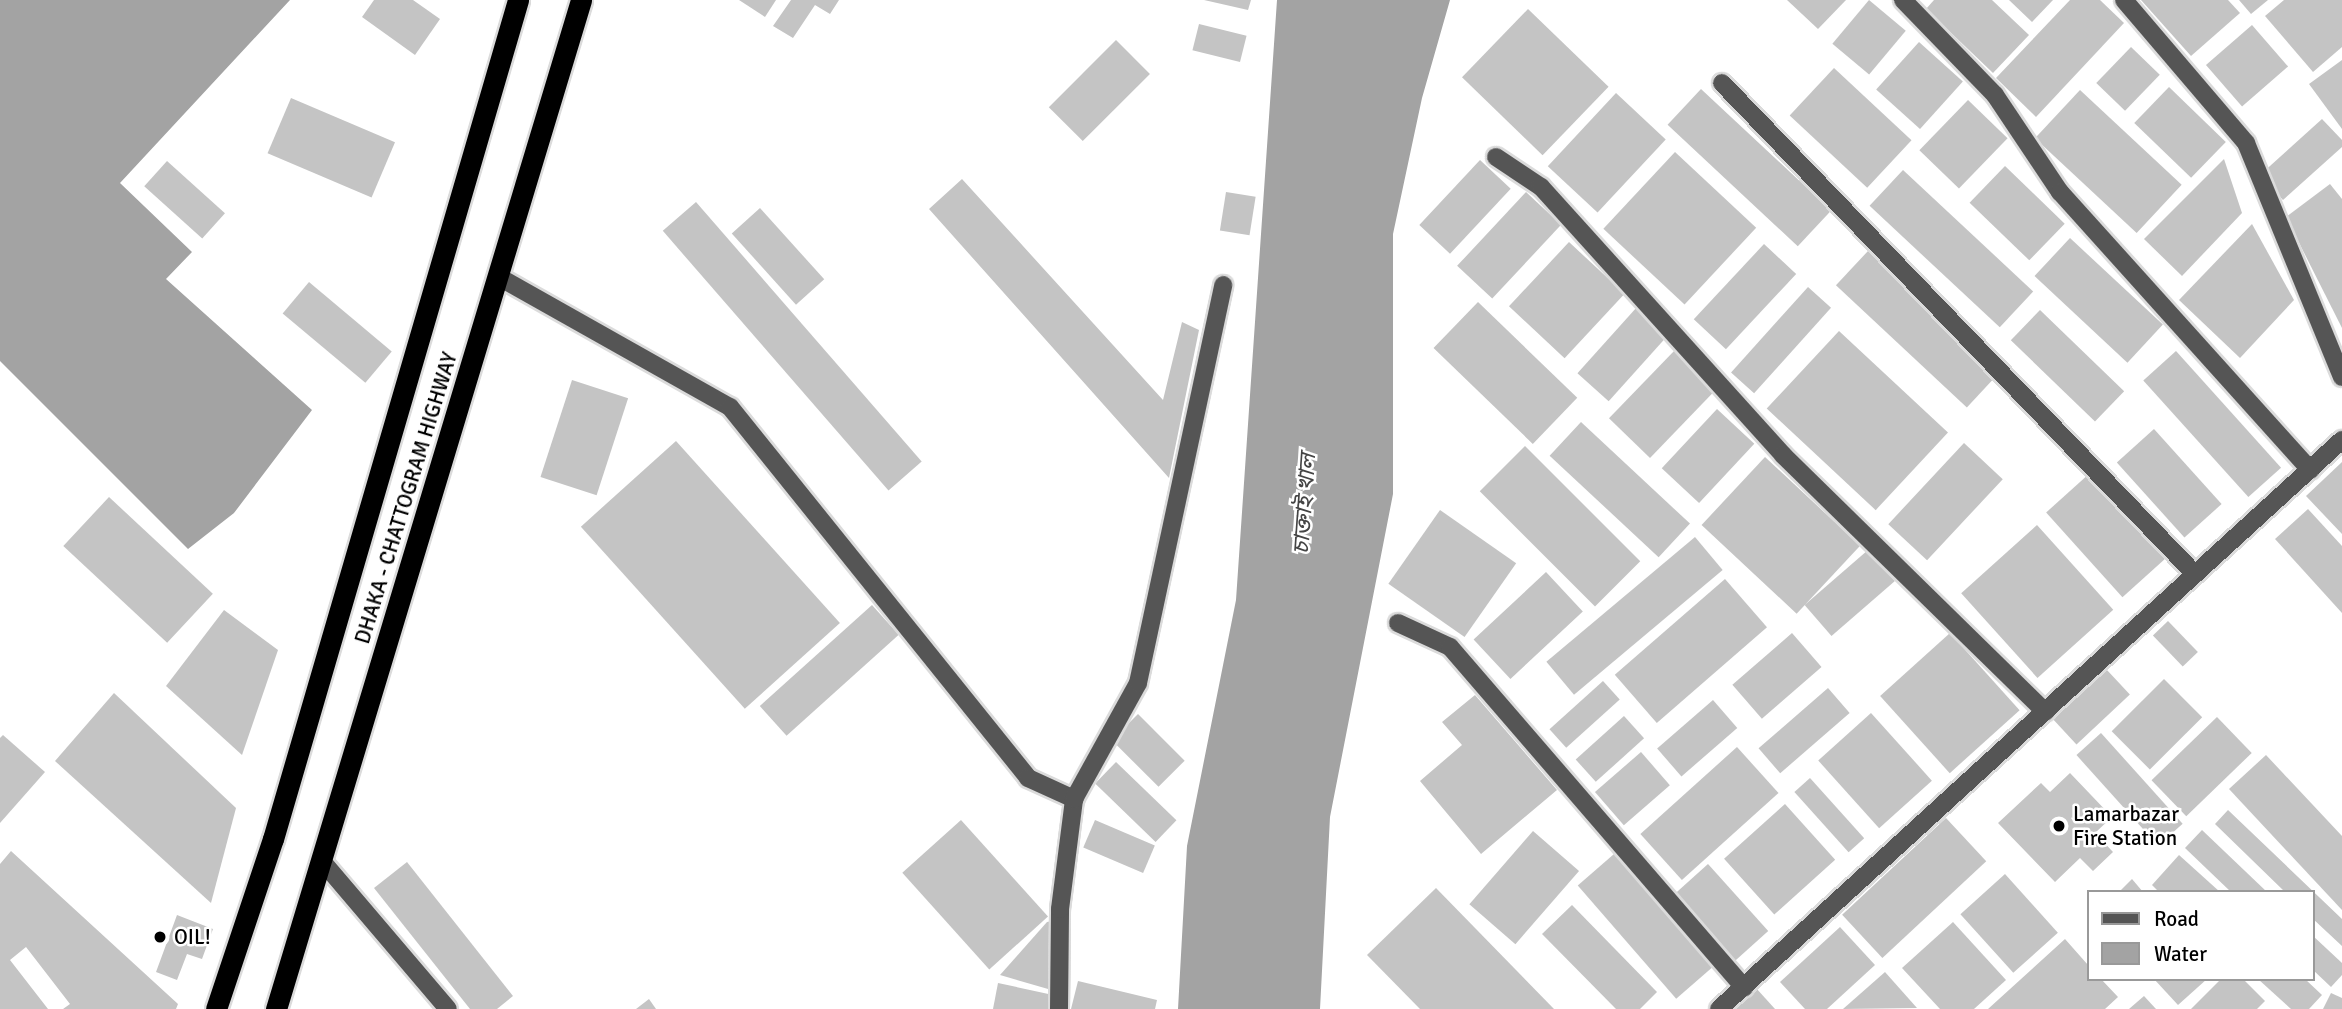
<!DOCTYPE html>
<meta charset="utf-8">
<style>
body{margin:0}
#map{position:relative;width:2342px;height:1009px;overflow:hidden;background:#fff;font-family:Signika,"Noto Sans Bengali",sans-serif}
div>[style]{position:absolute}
.water>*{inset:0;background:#a3a3a3}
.building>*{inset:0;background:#c4c4c4;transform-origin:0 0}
.roads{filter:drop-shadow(2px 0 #dbdbdb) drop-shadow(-2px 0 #dbdbdb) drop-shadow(0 2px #dbdbdb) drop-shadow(0 -2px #dbdbdb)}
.minor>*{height:18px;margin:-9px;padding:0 9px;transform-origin:9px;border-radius:9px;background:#555}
.highway>*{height:21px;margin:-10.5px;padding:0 10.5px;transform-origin:10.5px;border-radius:10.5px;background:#000}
.dots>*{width:19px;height:19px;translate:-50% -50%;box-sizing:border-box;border:4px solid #fff;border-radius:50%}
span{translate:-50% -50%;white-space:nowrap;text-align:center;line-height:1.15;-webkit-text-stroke:5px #fff;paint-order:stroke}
.street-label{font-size:21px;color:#000}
.poi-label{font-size:21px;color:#000}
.left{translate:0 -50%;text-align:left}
.water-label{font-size:23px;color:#444;font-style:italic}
.legend{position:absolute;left:2087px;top:890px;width:228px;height:91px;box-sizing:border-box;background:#fff;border:2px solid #999;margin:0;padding:9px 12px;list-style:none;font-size:21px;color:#000}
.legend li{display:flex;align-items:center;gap:14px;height:35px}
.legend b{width:35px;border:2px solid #999}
</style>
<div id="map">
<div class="water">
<div style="clip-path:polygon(0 0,290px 0,120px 183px,192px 252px,166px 279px,312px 410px,234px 513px,188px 549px,0 361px)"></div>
<div style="clip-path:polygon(1277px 0,1450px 0,1422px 98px,1393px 234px,1393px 494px,1330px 817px,1320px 1009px,1178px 1009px,1187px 846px,1236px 600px)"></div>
</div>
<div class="building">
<div style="clip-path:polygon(374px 0,413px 0,440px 19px,415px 55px,362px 17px)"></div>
<div style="clip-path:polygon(739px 0,776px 0,765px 17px)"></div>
<div style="clip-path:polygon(791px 0,839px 0,830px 14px,815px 5px,793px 38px,773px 26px)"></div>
<div style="clip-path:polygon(1204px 0,1251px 0,1248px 10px)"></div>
<div style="clip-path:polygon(1787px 0,1846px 0,1818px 29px)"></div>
<div style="left:1869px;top:0;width:48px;height:57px;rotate:40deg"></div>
<div style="clip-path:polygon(1934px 0,1992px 0,2029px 35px,1993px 73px,1926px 9px)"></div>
<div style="clip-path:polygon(2009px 0,2053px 0,2032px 22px)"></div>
<div style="clip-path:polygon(2070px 0,2100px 0,2124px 23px,2036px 117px,1996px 78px)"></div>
<div style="clip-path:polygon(2141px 0,2228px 0,2240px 13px,2191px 56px)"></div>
<div style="clip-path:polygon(2239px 0,2268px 0,2251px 14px)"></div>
<div style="clip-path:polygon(2284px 0,2342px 0,2342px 47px,2313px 72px,2265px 16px)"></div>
<div style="left:1528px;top:9px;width:112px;height:95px;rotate:44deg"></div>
<div style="left:1199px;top:24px;width:49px;height:27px;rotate:14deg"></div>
<div style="left:2252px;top:25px;width:55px;height:61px;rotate:49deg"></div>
<div style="left:1116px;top:40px;width:48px;height:95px;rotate:45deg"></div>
<div style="left:1919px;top:42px;width:59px;height:64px;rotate:42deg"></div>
<div style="left:2131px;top:47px;width:40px;height:50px;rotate:44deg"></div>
<div style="clip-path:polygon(2342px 60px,2342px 129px,2309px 84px)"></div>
<div style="left:1834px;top:68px;width:106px;height:65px;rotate:43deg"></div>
<div style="left:2169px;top:87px;width:79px;height:50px;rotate:44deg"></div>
<div style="left:1701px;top:89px;width:178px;height:49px;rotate:43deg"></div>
<div style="left:2080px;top:90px;width:139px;height:66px;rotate:43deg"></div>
<div style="left:1616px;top:93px;width:68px;height:100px;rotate:43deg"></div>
<div style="left:291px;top:98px;width:113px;height:60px;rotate:23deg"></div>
<div style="left:1968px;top:100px;width:55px;height:70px;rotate:44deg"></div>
<div style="clip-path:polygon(2322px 119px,2342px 140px,2342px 147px,2283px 200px,2260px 175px)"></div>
<div style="left:1675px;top:152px;width:111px;height:105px;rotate:43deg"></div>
<div style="clip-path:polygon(2224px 159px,2242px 213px,2182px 276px,2144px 239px)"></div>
<div style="left:1480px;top:160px;width:42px;height:89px;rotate:43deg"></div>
<div style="left:167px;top:161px;width:78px;height:34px;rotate:42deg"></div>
<div style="left:2005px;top:166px;width:83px;height:51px;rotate:44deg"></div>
<div style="left:1903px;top:170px;width:178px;height:49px;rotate:43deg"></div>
<div style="clip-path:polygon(962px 179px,1163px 400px,1182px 322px,1199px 330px,1169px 478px,929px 209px)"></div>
<div style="clip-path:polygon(2330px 184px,2342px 199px,2342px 328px,2286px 217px)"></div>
<div style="left:1226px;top:192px;width:30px;height:39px;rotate:9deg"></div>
<div style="left:1526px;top:192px;width:48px;height:101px;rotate:43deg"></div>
<div style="left:696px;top:202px;width:344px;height:44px;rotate:49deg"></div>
<div style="left:760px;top:208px;width:96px;height:38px;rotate:48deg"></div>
<div style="clip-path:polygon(2252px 224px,2294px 300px,2240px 358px,2179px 300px)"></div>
<div style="left:2070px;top:238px;width:127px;height:52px;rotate:43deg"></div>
<div style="left:1569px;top:242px;width:76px;height:88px;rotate:43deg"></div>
<div style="left:1764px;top:244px;width:44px;height:103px;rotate:43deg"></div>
<div style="left:1868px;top:251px;width:179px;height:47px;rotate:43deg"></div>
<div style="left:309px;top:282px;width:108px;height:41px;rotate:40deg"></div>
<div style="left:1808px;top:287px;width:31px;height:115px;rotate:42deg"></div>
<div style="left:1478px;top:302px;width:138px;height:64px;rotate:44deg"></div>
<div style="left:1637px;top:307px;width:42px;height:89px;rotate:42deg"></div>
<div style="left:2040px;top:310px;width:117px;height:42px;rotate:44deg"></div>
<div style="left:1839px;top:331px;width:149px;height:106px;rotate:43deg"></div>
<div style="left:1675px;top:350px;width:57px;height:95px;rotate:44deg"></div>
<div style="left:2176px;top:351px;width:157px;height:44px;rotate:48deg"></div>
<div style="left:572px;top:380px;width:59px;height:102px;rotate:18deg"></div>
<div style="left:1717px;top:409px;width:51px;height:81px;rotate:43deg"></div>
<div style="left:1581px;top:422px;width:149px;height:46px;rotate:43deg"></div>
<div style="left:2154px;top:429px;width:101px;height:50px;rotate:48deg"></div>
<div style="left:676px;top:441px;width:245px;height:128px;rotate:48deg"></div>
<div style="left:1964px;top:443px;width:53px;height:111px;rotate:43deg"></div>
<div style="left:1525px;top:446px;width:163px;height:64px;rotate:45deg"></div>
<div style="left:1765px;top:457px;width:130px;height:93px;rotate:43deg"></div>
<div style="clip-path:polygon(2342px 462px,2342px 534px,2306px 496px)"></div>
<div style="left:2090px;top:473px;width:114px;height:59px;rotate:48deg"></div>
<div style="left:109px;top:497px;width:142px;height:67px;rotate:43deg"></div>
<div style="clip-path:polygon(2308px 509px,2342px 546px,2342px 613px,2275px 539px)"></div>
<div style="left:1440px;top:510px;width:93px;height:90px;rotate:35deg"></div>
<div style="left:2037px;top:525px;width:114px;height:102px;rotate:48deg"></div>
<div style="left:1695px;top:537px;width:43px;height:194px;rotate:50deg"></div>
<div style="left:1868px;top:550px;width:41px;height:84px;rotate:49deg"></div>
<div style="left:1546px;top:572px;width:54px;height:99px;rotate:47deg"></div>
<div style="left:1725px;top:579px;width:64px;height:146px;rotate:49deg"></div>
<div style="left:872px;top:605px;width:40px;height:151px;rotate:48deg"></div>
<div style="clip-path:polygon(224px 610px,278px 650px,242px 755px,166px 686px)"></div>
<div style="left:2168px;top:621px;width:43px;height:21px;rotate:46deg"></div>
<div style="left:1792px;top:633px;width:45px;height:79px;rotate:49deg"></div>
<div style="left:1950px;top:633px;width:104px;height:94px;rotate:48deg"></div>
<div style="left:2106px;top:669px;width:35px;height:73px;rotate:47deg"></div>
<div style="left:2164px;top:679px;width:54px;height:74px;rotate:45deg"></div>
<div style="left:1603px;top:681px;width:25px;height:72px;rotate:48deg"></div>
<div style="left:1828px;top:688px;width:33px;height:92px;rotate:49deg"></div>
<div style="clip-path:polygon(114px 693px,236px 808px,211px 903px,55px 761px)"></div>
<div style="clip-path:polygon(1475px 695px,1557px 790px,1481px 854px,1420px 781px,1462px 745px,1442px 722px)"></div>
<div style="left:1713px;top:700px;width:37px;height:74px;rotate:49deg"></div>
<div style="left:1871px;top:713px;width:91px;height:71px;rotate:48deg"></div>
<div style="left:1138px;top:714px;width:66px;height:37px;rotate:45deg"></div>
<div style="left:1624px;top:716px;width:30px;height:65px;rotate:48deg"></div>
<div style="left:2217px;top:717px;width:50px;height:91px;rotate:46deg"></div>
<div style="left:2101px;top:733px;width:122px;height:33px;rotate:48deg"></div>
<div style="clip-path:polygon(3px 735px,45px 772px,0 823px,0 738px)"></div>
<div style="left:1737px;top:747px;width:62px;height:130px;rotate:48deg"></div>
<div style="left:1641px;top:752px;width:44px;height:61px;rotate:49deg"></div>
<div style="clip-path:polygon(2266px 755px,2342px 836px,2342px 910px,2229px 789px)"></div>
<div style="left:1116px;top:762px;width:84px;height:30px;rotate:44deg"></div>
<div style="clip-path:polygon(2070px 773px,2112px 817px,2095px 833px,2113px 852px,2093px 871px,2080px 858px,2055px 882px,1998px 823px,2041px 783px,2050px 792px)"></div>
<div style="left:1810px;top:778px;width:81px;height:21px;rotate:48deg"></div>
<div style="left:1785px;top:804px;width:75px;height:82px;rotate:48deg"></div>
<div style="clip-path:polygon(2228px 810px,2342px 919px,2342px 946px,2312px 918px,2312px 892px,2285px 892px,2215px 824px)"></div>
<div style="left:1946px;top:818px;width:59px;height:142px;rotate:47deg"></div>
<div style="left:961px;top:820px;width:130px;height:79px;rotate:48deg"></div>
<div style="left:1095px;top:820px;width:65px;height:30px;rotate:23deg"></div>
<div style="clip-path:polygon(2202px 830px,2267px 892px,2231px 892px,2185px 848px)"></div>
<div style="left:1533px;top:831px;width:61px;height:97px;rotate:41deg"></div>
<div style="clip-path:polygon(11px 851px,178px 1004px,176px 1009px,63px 1009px,70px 1004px,26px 947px,10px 960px,48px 1009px,0 1009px,0 864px)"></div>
<div style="left:1614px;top:854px;width:150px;height:48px;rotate:49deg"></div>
<div style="clip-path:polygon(2179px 855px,2220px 892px,2159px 892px,2152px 885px)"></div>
<div style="clip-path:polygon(407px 862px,513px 996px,497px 1009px,470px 1009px,374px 888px)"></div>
<div style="left:1708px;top:864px;width:90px;height:49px;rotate:48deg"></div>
<div style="left:2005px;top:874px;width:79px;height:60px;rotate:48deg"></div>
<div style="clip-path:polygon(2132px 879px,2143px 892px,2119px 892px)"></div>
<div style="clip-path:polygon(1436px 888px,1554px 1009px,1420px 1009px,1367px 955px)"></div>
<div style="clip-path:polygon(1572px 905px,1657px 992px,1640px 1009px,1616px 1009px,1542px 934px)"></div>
<div style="clip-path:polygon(177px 915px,213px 929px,202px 959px,187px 954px,177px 980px,156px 972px)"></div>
<div style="clip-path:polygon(1057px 920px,1055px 991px,1000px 975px,1047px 922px)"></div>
<div style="clip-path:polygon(1953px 922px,2006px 980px,1974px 1009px,1940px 1009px,1902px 968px)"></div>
<div style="clip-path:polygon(1840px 927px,1875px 965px,1827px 1009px,1805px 1009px,1780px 982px)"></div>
<div style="clip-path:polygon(2312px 935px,2342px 963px,2342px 975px,2331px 987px,2312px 969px)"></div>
<div style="clip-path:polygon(2065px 939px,2088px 965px,2088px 979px,2101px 979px,2118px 997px,2105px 1009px,1988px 1009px)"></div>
<div style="clip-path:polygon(1885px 972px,1917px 1008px,1843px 1009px)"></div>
<div style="clip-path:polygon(2154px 979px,2207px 979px,2178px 1005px)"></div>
<div style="clip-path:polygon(2221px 979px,2243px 979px,2265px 1001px,2257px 1009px,2191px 1009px)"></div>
<div style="clip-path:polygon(2258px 979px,2305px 979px,2322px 995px,2309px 1009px,2291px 1009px)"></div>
<div style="clip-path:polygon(1078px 981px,1157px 1000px,1155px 1009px,1071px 1009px)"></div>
<div style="clip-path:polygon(998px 983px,1053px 995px,1050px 1009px,993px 1009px)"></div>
<div style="clip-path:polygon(1756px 988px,1775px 1009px,1733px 1009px)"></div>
<div style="clip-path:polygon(2331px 993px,2342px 998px,2342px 1009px,2323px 1009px)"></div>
<div style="clip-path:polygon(2144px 996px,2156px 1009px,2129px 1009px)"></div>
<div style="clip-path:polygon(649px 999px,656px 1009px,636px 1009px)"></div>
</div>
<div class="roads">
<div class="minor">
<div style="left:1903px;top:0;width:132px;rotate:45.9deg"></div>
<div style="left:1995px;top:95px;width:117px;rotate:56.2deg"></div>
<div style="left:2060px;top:192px;width:374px;rotate:48deg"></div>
<div style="left:2124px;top:0;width:188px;rotate:49.5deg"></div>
<div style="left:2246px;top:143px;width:253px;rotate:67.7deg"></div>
<div style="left:1722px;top:83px;width:682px;rotate:46.07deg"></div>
<div style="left:1496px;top:157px;width:54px;rotate:33.7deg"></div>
<div style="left:1541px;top:187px;width:361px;rotate:47.9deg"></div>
<div style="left:1783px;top:455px;width:367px;rotate:44.4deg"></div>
<div style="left:499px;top:277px;width:265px;rotate:29.4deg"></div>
<div style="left:730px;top:407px;width:476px;rotate:51.2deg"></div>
<div style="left:1028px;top:778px;width:51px;rotate:24.5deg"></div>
<div style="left:1398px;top:623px;width:57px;rotate:24.8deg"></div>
<div style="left:1450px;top:647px;width:450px;rotate:49.2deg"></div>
<div style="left:322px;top:861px;width:194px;rotate:49.6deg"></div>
<div style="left:1059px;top:1009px;width:100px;rotate:-89.4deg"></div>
<div style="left:1060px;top:909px;width:111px;rotate:-82.7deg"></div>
<div style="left:1074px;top:799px;width:132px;rotate:-61.1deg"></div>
<div style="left:1138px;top:683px;width:407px;rotate:-77.9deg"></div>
<div style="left:1719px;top:1009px;width:844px;rotate:-42.41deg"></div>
</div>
<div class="highway">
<div style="left:216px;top:1009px;width:179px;rotate:-71.5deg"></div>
<div style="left:273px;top:839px;width:874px;rotate:-73.72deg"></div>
<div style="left:276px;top:1009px;width:1054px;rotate:-73.18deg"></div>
</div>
</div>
<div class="dots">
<div style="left:2059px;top:826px;background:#000"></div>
<div style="left:160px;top:937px;background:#000"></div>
</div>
<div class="street-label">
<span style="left:406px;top:498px;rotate:-73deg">DHAKA - CHATTOGRAM HIGHWAY</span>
</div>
<div class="poi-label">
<span class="left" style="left:2073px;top:826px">Lamarbazar<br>Fire Station</span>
<span class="left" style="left:174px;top:937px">OIL!</span>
</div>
<div class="water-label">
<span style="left:1305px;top:504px;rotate:-86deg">চাক্তাই খাল</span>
</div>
<ul class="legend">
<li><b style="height:9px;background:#555"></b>Road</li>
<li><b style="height:19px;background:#a3a3a3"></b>Water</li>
</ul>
</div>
